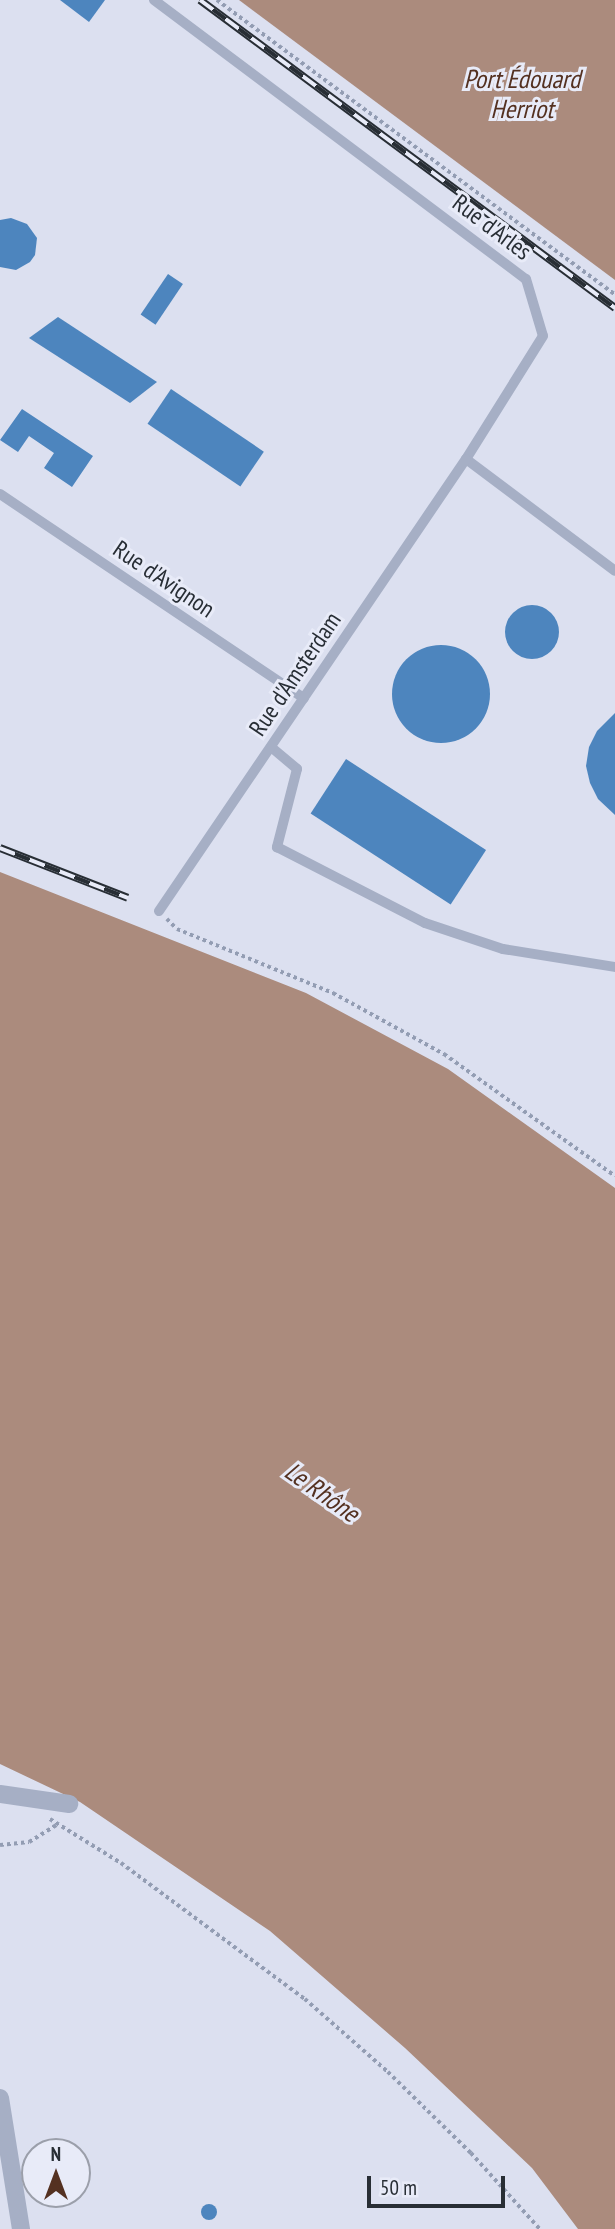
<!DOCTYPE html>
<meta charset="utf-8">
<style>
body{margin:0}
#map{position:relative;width:615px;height:2229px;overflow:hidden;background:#dce0f0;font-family:"PT Sans Narrow",sans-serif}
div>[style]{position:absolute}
.water>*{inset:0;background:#ab8b7d}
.building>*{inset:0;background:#4d85be;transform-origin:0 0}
.round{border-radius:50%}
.path>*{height:3.5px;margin-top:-1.75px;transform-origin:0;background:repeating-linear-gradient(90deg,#939db3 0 3.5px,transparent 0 7px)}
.service>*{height:10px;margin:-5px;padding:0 5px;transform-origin:5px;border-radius:5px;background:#a6afc5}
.minor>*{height:18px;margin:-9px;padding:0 9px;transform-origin:9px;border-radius:9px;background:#a6afc5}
.tertiary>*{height:18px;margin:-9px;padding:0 9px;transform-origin:9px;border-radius:9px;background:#a6afc5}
.rail>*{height:8px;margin-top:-4px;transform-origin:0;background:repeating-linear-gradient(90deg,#e8ebf8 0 16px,#282e35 0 32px);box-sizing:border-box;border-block:2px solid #282e35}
span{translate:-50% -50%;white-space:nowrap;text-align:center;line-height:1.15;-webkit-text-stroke:6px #e8ebf8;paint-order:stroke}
.street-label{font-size:24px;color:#282e35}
.water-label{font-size:26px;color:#543121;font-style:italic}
.north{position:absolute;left:21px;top:2138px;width:70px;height:70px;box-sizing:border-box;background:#e8ebf8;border:2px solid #9b9faa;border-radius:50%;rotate:0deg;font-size:19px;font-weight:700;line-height:28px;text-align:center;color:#282e35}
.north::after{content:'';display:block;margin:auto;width:24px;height:32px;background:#543121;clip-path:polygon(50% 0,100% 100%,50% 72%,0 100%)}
.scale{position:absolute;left:367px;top:2176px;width:138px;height:32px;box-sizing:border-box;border:4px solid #282e35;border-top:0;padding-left:9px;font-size:21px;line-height:24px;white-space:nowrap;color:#282e35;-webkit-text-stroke:5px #e8ebf8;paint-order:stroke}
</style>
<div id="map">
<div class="water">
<div style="clip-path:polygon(239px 0,615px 0,615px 280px)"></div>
<div style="clip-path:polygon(0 872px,306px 993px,448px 1069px,615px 1188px,615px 2229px,578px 2229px,532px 2168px,405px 2048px,270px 1931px,80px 1802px,0 1764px)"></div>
</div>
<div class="building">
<div style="clip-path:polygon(60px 0,105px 0,89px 22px)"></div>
<div style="clip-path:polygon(11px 218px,27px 224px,37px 238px,35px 255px,30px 262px,16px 270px,0 267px,0 220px)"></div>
<div style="left:168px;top:274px;width:18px;height:49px;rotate:34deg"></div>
<div style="clip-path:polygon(58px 317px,157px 382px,130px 403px,29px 338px)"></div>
<div style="left:171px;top:389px;width:112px;height:42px;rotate:34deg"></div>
<div style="clip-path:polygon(22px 409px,93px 456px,72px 487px,44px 468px,54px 453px,29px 436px,18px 452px,0 440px)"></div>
<div class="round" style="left:505px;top:605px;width:54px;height:54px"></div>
<div class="round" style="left:392px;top:645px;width:98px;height:98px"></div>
<div style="clip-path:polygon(615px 713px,615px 815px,598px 799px,590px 783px,586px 766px,589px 747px,597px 731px)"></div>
<div style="left:346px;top:759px;width:167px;height:65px;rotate:33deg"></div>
<div class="round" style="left:201px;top:2204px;width:16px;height:16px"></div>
</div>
<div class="path">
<div style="left:217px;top:0;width:495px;rotate:36.5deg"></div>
<div style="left:167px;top:919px;width:14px;rotate:45deg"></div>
<div style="left:177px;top:929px;width:169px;rotate:22.3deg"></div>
<div style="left:333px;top:993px;width:127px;rotate:28.8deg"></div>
<div style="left:444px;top:1054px;width:210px;rotate:35.5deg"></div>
<div style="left:50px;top:1819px;width:84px;rotate:31.8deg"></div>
<div style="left:121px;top:1863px;width:229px;rotate:36.5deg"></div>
<div style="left:305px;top:1999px;width:111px;rotate:41.3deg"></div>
<div style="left:388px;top:2072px;width:116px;rotate:44.3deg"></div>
<div style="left:471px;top:2153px;width:103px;rotate:47.8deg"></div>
<div style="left:0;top:1845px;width:29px;rotate:-6deg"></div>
<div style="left:29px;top:1842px;width:34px;rotate:-32deg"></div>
</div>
<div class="service">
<div style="left:154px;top:0;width:465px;rotate:36.9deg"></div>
<div style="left:526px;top:279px;width:59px;rotate:73.4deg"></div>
<div style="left:543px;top:336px;width:145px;rotate:122deg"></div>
<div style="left:466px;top:459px;width:186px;rotate:36.9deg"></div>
<div style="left:0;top:494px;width:366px;rotate:33.9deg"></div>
<div style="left:271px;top:747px;width:34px;rotate:40deg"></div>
<div style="left:297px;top:769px;width:81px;rotate:104.4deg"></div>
<div style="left:277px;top:847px;width:166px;rotate:27.2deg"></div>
<div style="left:425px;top:923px;width:82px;rotate:18.4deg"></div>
<div style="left:503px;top:949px;width:113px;rotate:9.1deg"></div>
<div style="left:159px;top:911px;width:546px;rotate:-55.82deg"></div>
</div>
<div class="minor">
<div style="left:0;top:1794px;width:70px;rotate:8.2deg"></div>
</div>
<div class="tertiary">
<div style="left:0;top:2098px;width:133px;rotate:80.9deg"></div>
</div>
<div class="rail">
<div style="left:200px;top:0;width:517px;rotate:36.58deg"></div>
<div style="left:0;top:848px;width:137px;rotate:21.3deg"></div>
</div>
<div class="street-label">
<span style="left:492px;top:227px;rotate:37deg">Rue d'Arles</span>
<span style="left:164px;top:579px;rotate:34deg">Rue d'Avignon</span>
<span style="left:295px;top:674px;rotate:-56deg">Rue d'Amsterdam</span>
</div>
<div class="water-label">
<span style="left:522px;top:94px">Port Édouard<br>Herriot</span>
<span style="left:322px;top:1492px;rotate:35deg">Le Rhône</span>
</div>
<div class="north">N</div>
<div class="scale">50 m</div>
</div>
